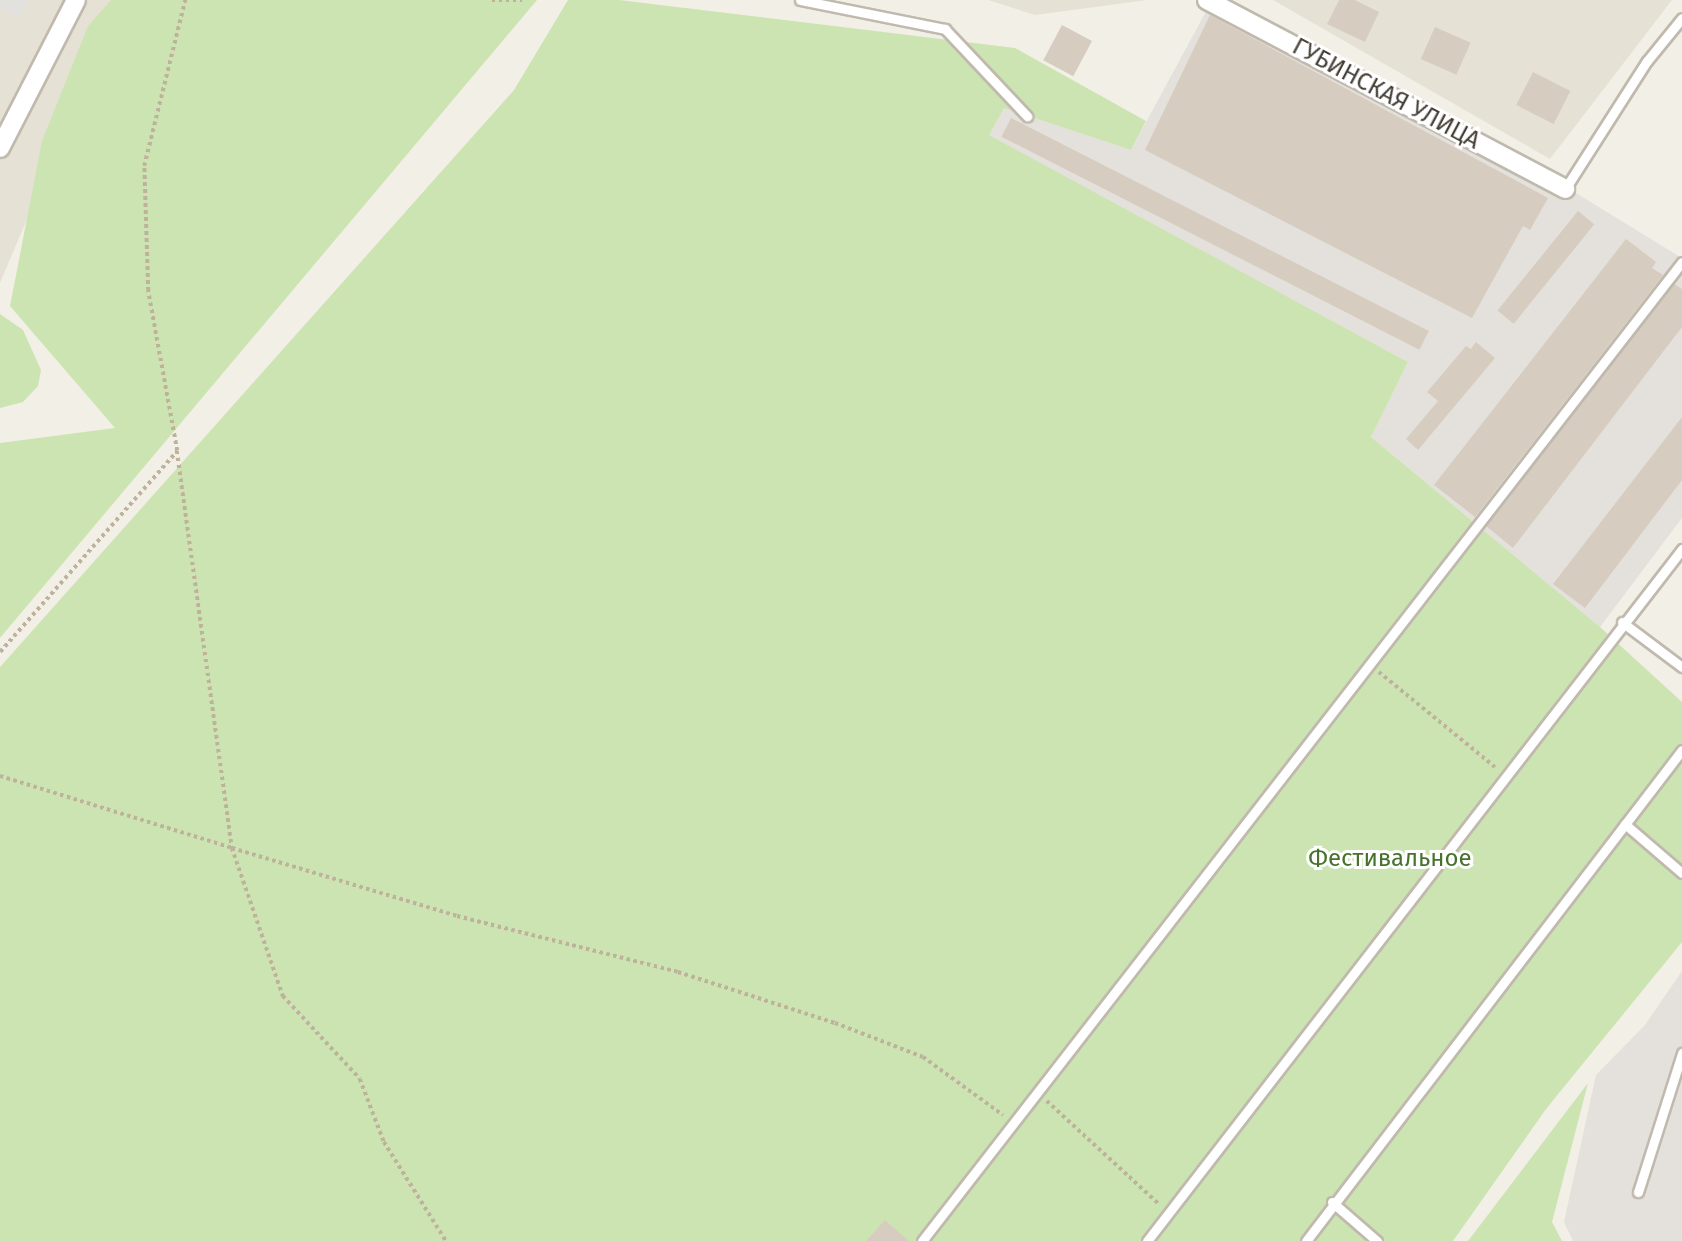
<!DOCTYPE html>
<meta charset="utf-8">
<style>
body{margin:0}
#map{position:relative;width:1682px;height:1241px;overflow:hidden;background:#f2efe6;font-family:"Fira Sans",sans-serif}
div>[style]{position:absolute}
.residential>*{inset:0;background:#e6e1d5}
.industrial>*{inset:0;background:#e4e0db}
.green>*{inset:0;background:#cce4b2}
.parking>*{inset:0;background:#e3e1de}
.building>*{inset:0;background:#d6cdc0;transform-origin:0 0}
.path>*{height:3.5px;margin-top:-1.75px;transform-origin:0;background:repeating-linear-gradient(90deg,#beb29c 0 3.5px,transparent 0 7px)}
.roads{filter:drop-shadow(2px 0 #c0b9ad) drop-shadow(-2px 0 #c0b9ad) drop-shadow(0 2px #c0b9ad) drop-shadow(0 -2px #c0b9ad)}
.service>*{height:9px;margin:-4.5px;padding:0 4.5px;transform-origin:4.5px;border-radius:4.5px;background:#fff}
.minor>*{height:18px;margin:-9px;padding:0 9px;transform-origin:9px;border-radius:9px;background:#fff}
span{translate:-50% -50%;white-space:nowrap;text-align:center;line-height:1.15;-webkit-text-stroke:6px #fff;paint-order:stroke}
.street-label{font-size:24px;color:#443f36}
.park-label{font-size:24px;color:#46722d}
</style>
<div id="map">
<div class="residential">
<div style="clip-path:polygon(0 0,125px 0,105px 35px,0 283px)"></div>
<div style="clip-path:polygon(988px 0,1147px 0,1035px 15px)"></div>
<div style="clip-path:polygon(1273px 0,1672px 0,1550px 159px)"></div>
</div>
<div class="industrial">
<div style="clip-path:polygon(1210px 4px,1478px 133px,1682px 258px,1682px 518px,1600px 627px,1371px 437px,1408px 362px,988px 135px,1004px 108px,1131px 150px)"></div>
<div style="clip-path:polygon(1682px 971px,1682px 1241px,1573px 1241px,1564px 1222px,1596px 1075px,1645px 1025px)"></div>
</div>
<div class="green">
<div style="clip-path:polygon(111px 0,537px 0,0 638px,0 443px,115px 428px,10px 306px,42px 141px,88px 26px)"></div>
<div style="clip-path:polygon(568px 0,619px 0,1015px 48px,1146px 121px,1131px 150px,1004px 108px,989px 135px,1408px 362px,1371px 437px,1600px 627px,1682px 702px,1682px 942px,1546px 1109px,1453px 1241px,0 1241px,0 667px,514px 90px)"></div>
<div style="clip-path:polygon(0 314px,23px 330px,41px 370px,38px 386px,23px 402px,0 408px)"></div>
<div style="clip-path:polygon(1588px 1083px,1552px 1222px,1562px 1241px,1468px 1241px)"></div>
</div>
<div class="parking">
<div style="clip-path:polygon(0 0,29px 0,19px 19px,0 9px)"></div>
</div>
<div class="building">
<div style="clip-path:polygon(1339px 0,1355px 0,1379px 12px,1365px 42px,1327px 24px)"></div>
<div style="clip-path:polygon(1210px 15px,1548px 198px,1530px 230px,1523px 226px,1472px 318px,1145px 150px)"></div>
<div style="left:1062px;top:25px;width:34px;height:40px;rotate:28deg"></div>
<div style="left:1435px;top:27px;width:39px;height:35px;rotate:24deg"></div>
<div style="left:1533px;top:72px;width:42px;height:37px;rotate:27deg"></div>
<div style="left:1011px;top:118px;width:469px;height:21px;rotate:27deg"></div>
<div style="left:1578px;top:211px;width:21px;height:128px;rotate:39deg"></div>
<div style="clip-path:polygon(1626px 239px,1656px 262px,1652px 268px,1663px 275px,1475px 517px,1434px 485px)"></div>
<div style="clip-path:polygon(1674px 284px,1682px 289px,1682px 327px,1513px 548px,1486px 526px)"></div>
<div style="clip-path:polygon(1476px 342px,1495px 358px,1418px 450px,1406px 439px,1438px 401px,1427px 392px,1466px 346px,1471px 349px)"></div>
<div style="clip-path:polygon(1682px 417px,1682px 480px,1585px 608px,1553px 584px)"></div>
<div style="clip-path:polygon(885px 1220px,909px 1241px,866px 1241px)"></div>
</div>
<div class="path">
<div style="left:492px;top:0;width:30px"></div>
<div style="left:177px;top:451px;width:401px;rotate:82.1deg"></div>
<div style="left:232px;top:848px;width:235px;rotate:16.8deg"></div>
<div style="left:457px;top:916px;width:228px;rotate:14.2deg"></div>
<div style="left:678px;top:972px;width:165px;rotate:18deg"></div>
<div style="left:835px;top:1023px;width:94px;rotate:21.1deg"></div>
<div style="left:923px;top:1057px;width:99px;rotate:35.9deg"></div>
<div style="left:0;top:652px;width:268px;rotate:-48.6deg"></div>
<div style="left:177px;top:451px;width:163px;rotate:-100.3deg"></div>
<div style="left:148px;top:291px;width:125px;rotate:-91.8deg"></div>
<div style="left:144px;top:166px;width:171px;rotate:-76.1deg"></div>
<div style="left:1379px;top:672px;width:150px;rotate:39.3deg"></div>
<div style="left:0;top:776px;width:243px;rotate:17.2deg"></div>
<div style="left:232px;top:848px;width:157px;rotate:71deg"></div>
<div style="left:283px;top:996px;width:113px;rotate:47.1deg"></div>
<div style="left:360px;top:1079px;width:67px;rotate:69.1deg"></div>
<div style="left:384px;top:1142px;width:117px;rotate:57.9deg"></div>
<div style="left:1047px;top:1101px;width:154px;rotate:42.6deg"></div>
</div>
<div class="roads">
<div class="service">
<div style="left:800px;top:0;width:148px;rotate:11.3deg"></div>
<div style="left:945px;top:29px;width:120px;rotate:46.7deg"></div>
<div style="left:1565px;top:189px;width:152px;rotate:-57.4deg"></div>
<div style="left:1647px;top:61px;width:55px;rotate:-50.9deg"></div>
<div style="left:1622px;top:622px;width:75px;rotate:36.9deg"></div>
<div style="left:1625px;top:824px;width:75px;rotate:40.7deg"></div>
<div style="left:1638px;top:1192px;width:146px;rotate:-72.4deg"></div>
<div style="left:1332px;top:1202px;width:60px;rotate:40.9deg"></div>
<div style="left:922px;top:1241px;width:1239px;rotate:-52.18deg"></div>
<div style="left:1147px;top:1241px;width:875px;rotate:-52.29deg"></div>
<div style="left:1306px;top:1241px;width:618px;rotate:-52.56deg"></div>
</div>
<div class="minor">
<div style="left:1207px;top:0;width:405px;rotate:27.8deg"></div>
<div style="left:0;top:148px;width:166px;rotate:-62.8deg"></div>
</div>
</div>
<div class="street-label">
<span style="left:1386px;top:94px;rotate:28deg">ГУБИНСКАЯ УЛИЦА</span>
</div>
<div class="park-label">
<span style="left:1390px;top:859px">Фестивальное</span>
</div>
</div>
